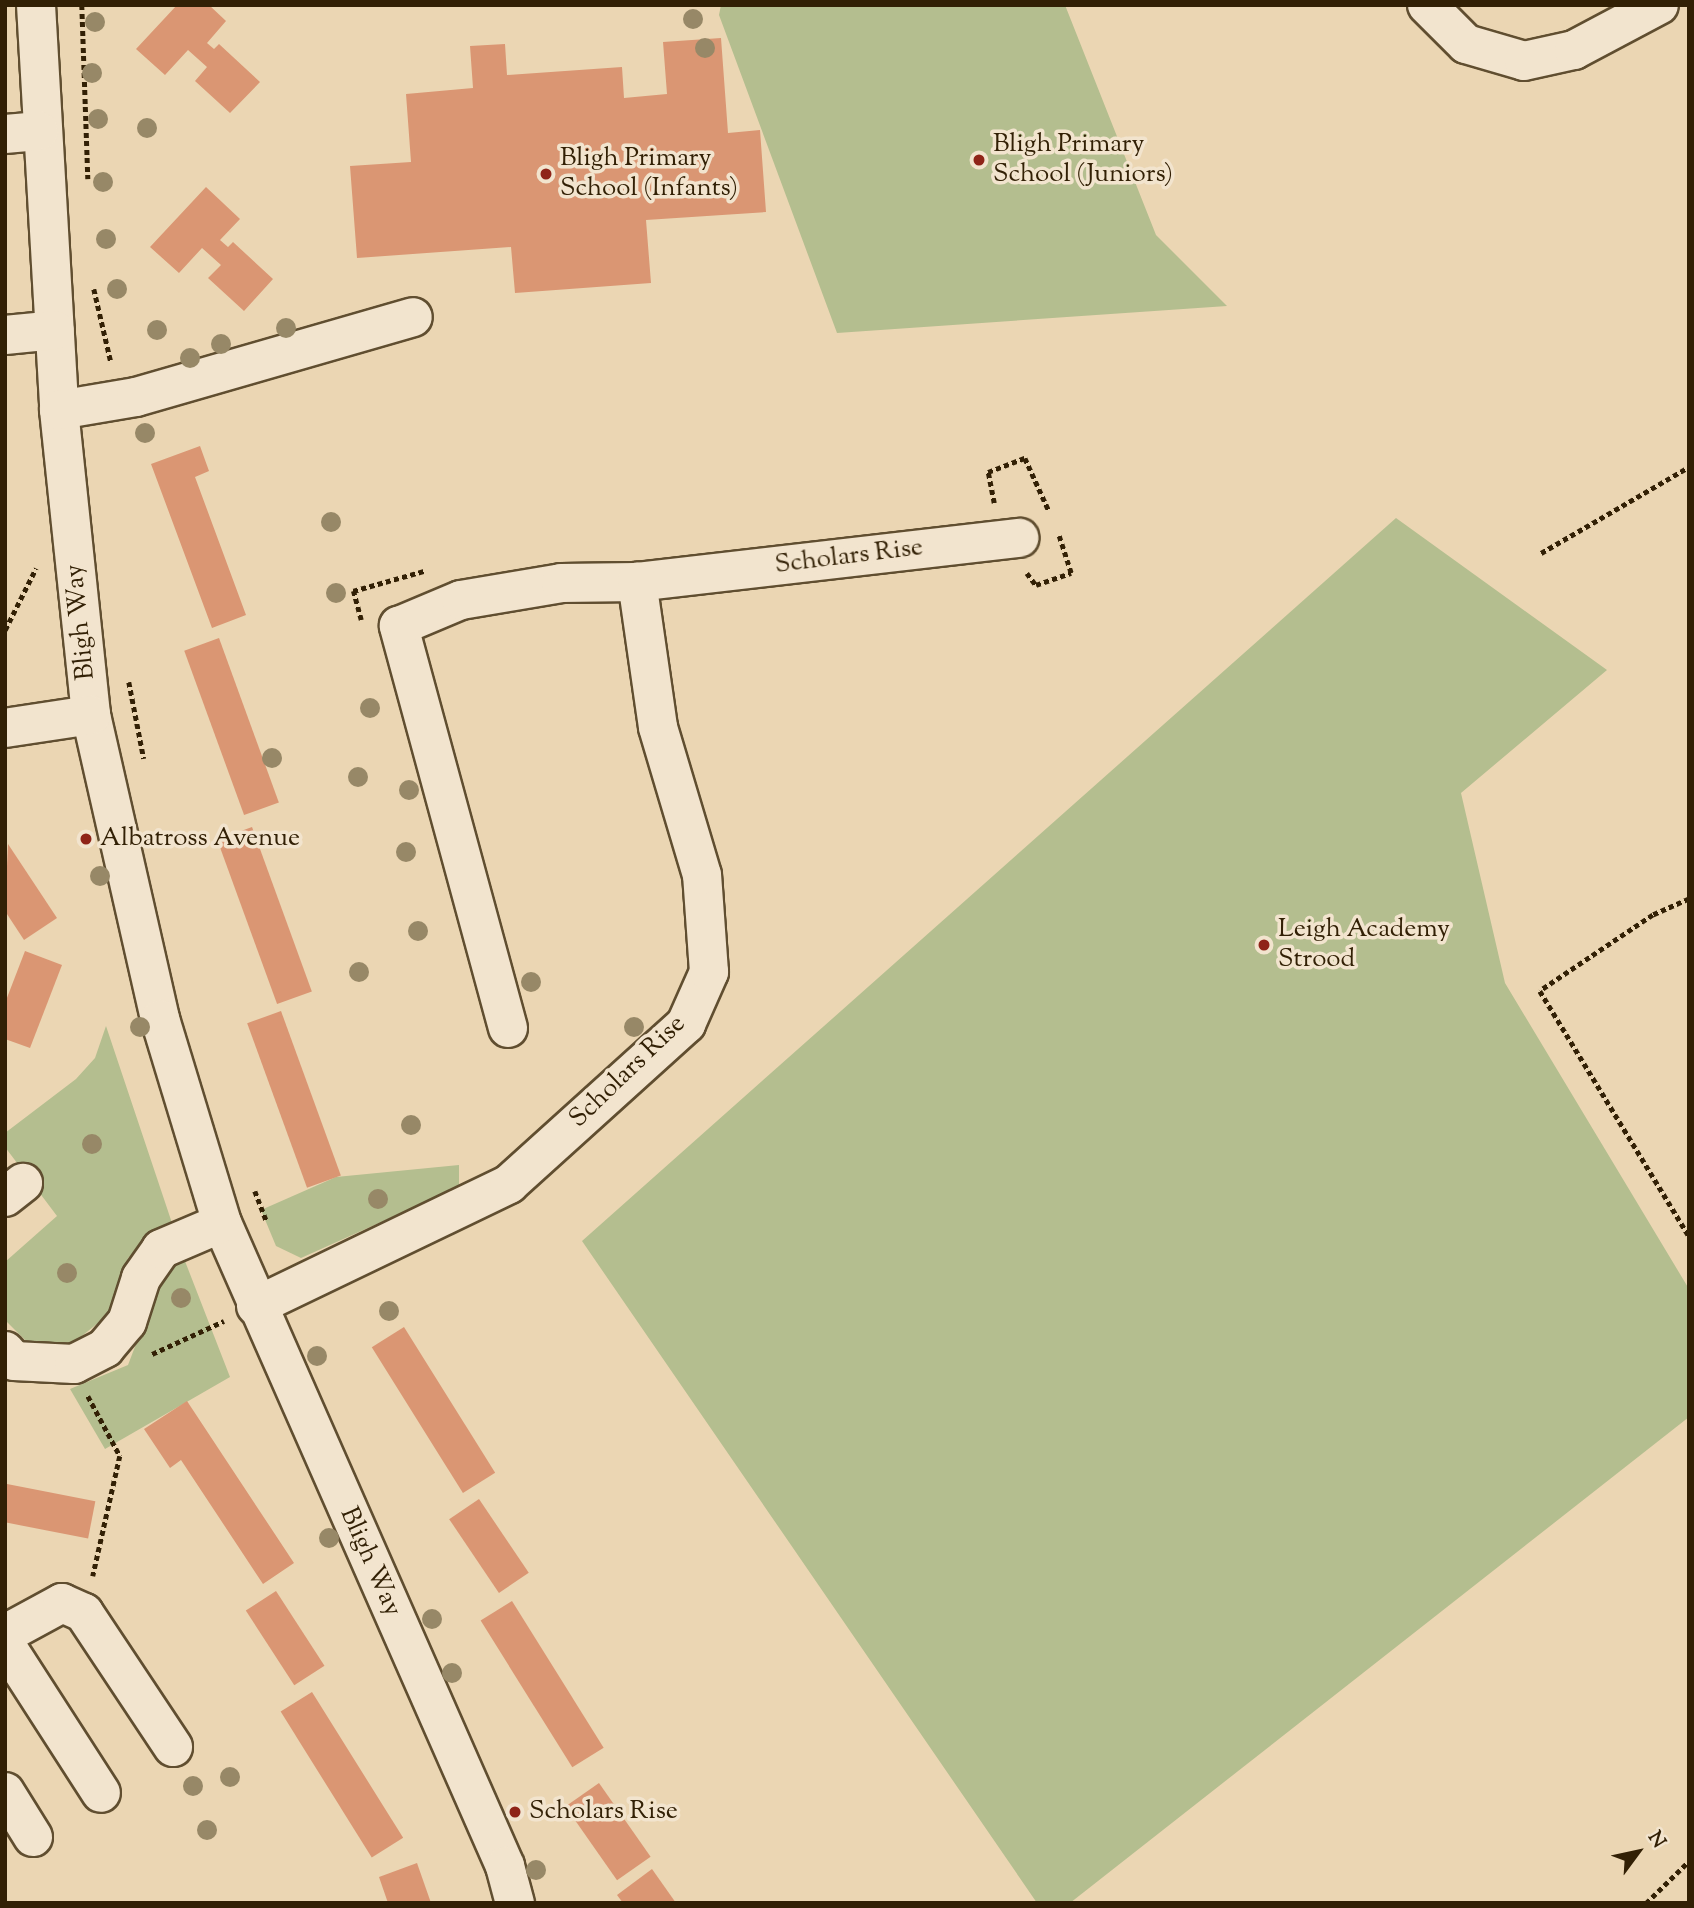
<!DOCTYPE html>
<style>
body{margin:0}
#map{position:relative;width:1694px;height:1908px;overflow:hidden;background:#ebd6b3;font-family:"Sorts Mill Goudy",serif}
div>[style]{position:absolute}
.green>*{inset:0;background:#b4be8f}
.building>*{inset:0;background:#da9673;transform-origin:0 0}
.path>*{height:4.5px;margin-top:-2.25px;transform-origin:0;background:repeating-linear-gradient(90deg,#322005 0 5px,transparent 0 8.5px)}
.roads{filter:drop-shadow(2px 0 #604e30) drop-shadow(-2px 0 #604e30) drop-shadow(0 2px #604e30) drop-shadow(0 -2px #604e30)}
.minor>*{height:38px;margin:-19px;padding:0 19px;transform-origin:19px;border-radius:19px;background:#f2e4ce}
.trees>*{width:20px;height:20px;margin:-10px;border-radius:50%;background:#978867}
.dots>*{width:19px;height:19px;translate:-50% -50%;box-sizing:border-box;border:4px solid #f2e4ce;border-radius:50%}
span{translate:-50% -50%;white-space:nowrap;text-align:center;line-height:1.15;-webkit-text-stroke:7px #f2e4ce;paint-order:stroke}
.poi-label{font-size:26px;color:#322005}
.left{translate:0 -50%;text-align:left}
.street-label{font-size:26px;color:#322005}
.frame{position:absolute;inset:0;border:7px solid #322005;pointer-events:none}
.north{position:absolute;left:1603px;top:1817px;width:70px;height:70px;-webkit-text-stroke:5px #f2e4ce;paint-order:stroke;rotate:57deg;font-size:19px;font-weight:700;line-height:28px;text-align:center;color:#322005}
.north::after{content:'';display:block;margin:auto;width:24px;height:32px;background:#322005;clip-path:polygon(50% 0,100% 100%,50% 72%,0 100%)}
</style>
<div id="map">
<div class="green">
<div style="clip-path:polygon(721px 5px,1065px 5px,1156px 235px,1227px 306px,837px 333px,719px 15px)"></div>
<div style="clip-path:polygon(1396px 518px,1607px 670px,1461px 793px,1505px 983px,1689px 1289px,1689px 1417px,1070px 1903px,1037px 1903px,582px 1241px)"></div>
<div style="clip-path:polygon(106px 1026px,172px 1223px,128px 1258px,114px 1310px,72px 1344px,27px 1342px,5px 1320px,5px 1262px,57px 1216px,5px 1147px,5px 1133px,76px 1079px,95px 1058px)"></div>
<div style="clip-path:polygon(459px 1165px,459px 1187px,301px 1258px,276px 1246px,261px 1210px,336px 1177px)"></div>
<div style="clip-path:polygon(183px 1256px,230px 1377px,105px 1449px,70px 1389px,128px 1365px,165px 1268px)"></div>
</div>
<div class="building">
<div style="clip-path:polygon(177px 5px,209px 5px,226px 21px,207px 43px,214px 49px,219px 44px,260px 82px,230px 113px,195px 81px,207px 67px,188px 50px,165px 75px,136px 49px)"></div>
<div style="clip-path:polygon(721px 38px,728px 133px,760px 130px,766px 212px,646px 220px,651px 283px,515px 293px,511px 247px,357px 258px,350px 166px,411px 162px,406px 94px,473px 88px,470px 46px,505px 44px,507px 75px,622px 67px,624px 98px,667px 94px,663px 42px)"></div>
<div style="clip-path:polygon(206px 187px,240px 219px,220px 240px,228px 247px,233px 242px,273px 279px,244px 311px,208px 278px,221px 265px,202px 248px,179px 273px,150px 247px)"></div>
<div style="clip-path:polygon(200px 446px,209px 471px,195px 477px,246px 615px,212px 628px,151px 464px)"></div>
<div style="left:219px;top:638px;width:175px;height:37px;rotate:70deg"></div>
<div style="left:252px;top:827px;width:175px;height:37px;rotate:70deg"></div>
<div style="clip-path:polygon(8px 844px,57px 918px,24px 940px,5px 911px)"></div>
<div style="clip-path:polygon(25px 951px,62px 965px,30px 1048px,5px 1039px,5px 1003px)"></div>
<div style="left:281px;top:1011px;width:175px;height:36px;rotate:70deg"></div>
<div style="left:404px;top:1327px;width:172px;height:38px;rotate:58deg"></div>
<div style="clip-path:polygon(187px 1401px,294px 1563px,263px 1584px,181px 1460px,170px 1468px,144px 1429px)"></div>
<div style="left:7px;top:1484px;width:90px;height:38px;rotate:11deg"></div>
<div style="left:479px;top:1499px;width:89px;height:36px;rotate:56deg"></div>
<div style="left:276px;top:1591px;width:89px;height:36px;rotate:57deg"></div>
<div style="left:512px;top:1601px;width:173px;height:37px;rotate:58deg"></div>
<div style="left:312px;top:1692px;width:172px;height:37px;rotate:58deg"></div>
<div style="left:599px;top:1783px;width:90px;height:41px;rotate:55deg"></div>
<div style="clip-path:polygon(417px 1863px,431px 1903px,388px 1903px,379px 1877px)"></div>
<div style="clip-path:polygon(652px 1869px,676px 1903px,623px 1903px,617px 1895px)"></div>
</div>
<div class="path">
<div style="left:82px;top:5px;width:174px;rotate:88deg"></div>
<div style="left:94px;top:289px;width:75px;rotate:76.9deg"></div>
<div style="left:994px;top:503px;width:32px;rotate:-101deg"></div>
<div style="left:988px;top:472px;width:40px;rotate:-21deg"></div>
<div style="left:1025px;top:458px;width:58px;rotate:65.6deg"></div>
<div style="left:1541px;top:553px;width:171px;rotate:-30.2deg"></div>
<div style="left:1027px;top:573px;width:15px;rotate:53deg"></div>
<div style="left:1036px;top:585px;width:37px;rotate:-19deg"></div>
<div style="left:1071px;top:573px;width:39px;rotate:-108deg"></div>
<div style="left:361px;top:620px;width:30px;rotate:-105deg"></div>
<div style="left:353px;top:591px;width:74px;rotate:-15.7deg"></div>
<div style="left:5px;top:630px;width:69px;rotate:-63.4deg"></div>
<div style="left:129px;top:682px;width:78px;rotate:79deg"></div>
<div style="left:1689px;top:899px;width:39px;rotate:156deg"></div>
<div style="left:1653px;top:915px;width:136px;rotate:146.1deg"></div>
<div style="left:1540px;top:991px;width:287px;rotate:58.7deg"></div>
<div style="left:255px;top:1191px;width:33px;rotate:69deg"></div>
<div style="left:152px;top:1354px;width:79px;rotate:-24.6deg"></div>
<div style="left:88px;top:1396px;width:68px;rotate:61.9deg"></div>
<div style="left:120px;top:1456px;width:123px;rotate:102.7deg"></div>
<div style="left:1646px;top:1903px;width:60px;rotate:-44.3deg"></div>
</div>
<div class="roads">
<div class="minor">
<div style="left:36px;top:5px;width:406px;rotate:86.7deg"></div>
<div style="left:59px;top:410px;width:307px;rotate:84deg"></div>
<div style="left:91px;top:715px;width:312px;rotate:77.2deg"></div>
<div style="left:160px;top:1019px;width:213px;rotate:73.1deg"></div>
<div style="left:222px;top:1223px;width:703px;rotate:66.24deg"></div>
<div style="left:505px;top:1866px;width:38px;rotate:75deg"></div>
<div style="left:1427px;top:5px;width:55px;rotate:45deg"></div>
<div style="left:1466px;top:44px;width:60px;rotate:16.3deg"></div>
<div style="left:1524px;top:61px;width:51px;rotate:-12.4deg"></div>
<div style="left:1574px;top:50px;width:96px;rotate:-27.9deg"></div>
<div style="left:5px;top:134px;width:34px;rotate:-5deg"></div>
<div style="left:5px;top:335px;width:50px;rotate:-5.7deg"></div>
<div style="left:59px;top:410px;width:78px;rotate:-9.6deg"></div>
<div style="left:136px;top:397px;width:288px;rotate:-16.1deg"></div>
<div style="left:5px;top:728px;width:87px;rotate:-8.6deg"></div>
<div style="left:508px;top:1028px;width:417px;rotate:-105.2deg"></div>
<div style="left:399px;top:626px;width:67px;rotate:-22.8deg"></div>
<div style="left:461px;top:600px;width:101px;rotate:-9.6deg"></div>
<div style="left:561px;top:583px;width:76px;rotate:-0.8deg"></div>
<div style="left:637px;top:582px;width:385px;rotate:-6.6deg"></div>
<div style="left:5px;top:1197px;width:23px;rotate:-38deg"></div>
<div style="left:256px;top:1306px;width:281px;rotate:-25.7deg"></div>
<div style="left:509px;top:1184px;width:239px;rotate:-42.1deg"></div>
<div style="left:686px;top:1024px;width:57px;rotate:-66.1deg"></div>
<div style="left:709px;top:972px;width:97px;rotate:-94.1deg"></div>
<div style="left:702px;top:875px;width:154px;rotate:-106.6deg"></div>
<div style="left:658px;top:727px;width:147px;rotate:-98.2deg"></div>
<div style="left:5px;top:1351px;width:13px;rotate:48deg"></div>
<div style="left:14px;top:1361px;width:60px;rotate:2.9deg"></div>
<div style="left:74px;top:1364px;width:35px;rotate:-27deg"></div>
<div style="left:105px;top:1348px;width:34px;rotate:-50deg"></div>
<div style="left:127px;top:1322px;width:46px;rotate:-72.3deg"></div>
<div style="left:141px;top:1278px;width:35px;rotate:-55deg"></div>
<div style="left:161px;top:1249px;width:66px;rotate:-23.1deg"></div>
<div style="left:5px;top:1634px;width:65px;rotate:-28.5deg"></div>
<div style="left:62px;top:1603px;width:24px;rotate:24deg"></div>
<div style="left:84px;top:1613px;width:161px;rotate:56.4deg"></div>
<div style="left:5px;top:1644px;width:177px;rotate:57.2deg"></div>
<div style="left:5px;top:1792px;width:53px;rotate:58.1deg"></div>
</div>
</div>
<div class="trees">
<div style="left:693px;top:19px"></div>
<div style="left:95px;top:22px"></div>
<div style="left:705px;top:48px"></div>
<div style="left:92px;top:73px"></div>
<div style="left:98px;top:119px"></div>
<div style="left:147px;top:128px"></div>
<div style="left:103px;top:182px"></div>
<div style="left:106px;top:239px"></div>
<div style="left:117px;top:289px"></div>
<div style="left:286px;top:328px"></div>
<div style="left:157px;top:330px"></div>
<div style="left:221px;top:344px"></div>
<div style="left:190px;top:358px"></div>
<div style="left:145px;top:433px"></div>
<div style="left:331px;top:522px"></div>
<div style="left:336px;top:593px"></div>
<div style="left:370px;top:708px"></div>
<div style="left:272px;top:758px"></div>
<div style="left:358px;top:777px"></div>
<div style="left:409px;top:790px"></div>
<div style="left:406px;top:852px"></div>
<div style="left:100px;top:876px"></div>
<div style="left:418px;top:931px"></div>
<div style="left:359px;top:972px"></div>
<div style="left:531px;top:982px"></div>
<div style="left:140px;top:1027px"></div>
<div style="left:634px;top:1027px"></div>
<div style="left:411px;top:1125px"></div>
<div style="left:92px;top:1144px"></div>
<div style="left:378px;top:1199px"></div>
<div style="left:67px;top:1273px"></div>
<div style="left:181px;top:1298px"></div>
<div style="left:389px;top:1311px"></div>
<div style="left:317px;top:1356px"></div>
<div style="left:329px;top:1538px"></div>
<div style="left:432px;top:1619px"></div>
<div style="left:452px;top:1673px"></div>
<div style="left:230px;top:1777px"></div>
<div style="left:193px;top:1786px"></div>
<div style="left:207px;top:1830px"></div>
<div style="left:536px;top:1870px"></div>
</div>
<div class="dots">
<div style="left:979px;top:160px;background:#8f2418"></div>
<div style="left:546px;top:174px;background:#8f2418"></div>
<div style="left:86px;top:839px;background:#8f2418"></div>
<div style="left:1264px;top:945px;background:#8f2418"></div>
<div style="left:515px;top:1812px;background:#8f2418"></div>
</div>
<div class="poi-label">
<span class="left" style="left:993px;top:160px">Bligh Primary<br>School (Juniors)</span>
<span class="left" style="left:560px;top:174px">Bligh Primary<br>School (Infants)</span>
<span class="left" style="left:100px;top:839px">Albatross Avenue</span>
<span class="left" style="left:1278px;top:945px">Leigh Academy<br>Strood</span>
<span class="left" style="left:529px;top:1812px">Scholars Rise</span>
</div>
<div class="street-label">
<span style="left:849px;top:557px;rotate:-7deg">Scholars Rise</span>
<span style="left:81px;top:622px;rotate:-96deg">Bligh Way</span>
<span style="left:628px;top:1072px;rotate:-44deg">Scholars Rise</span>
<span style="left:370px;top:1562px;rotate:66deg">Bligh Way</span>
</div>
<div class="frame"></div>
<div class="north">N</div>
</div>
